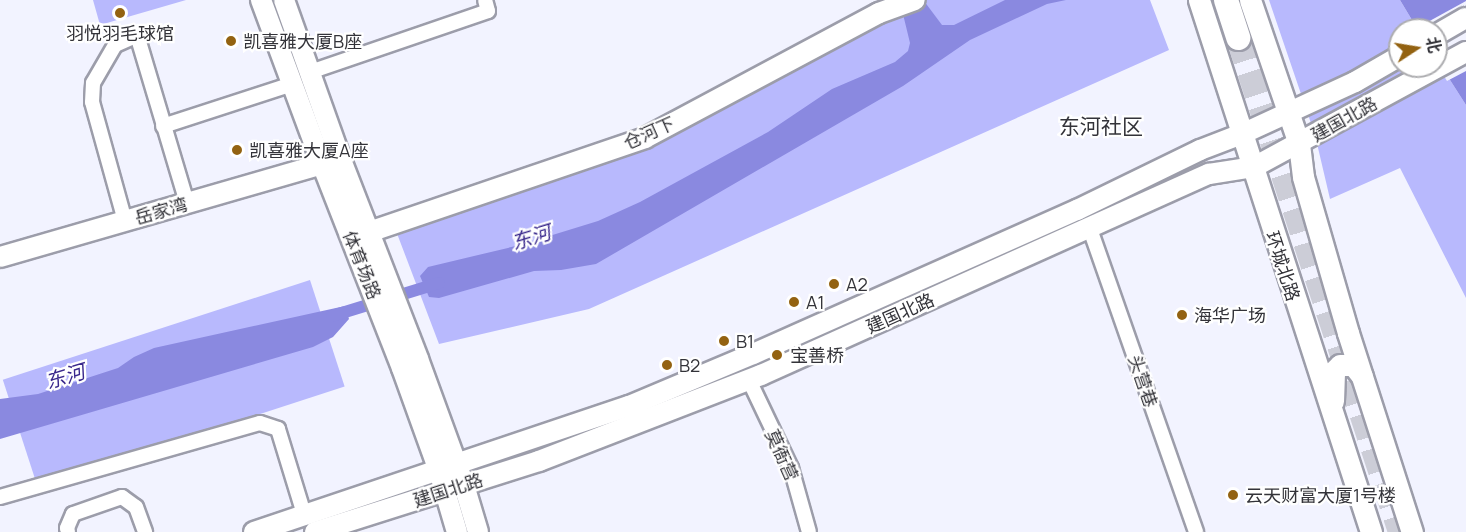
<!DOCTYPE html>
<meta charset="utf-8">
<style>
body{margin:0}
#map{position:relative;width:1466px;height:532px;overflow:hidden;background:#f2f3ff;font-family:Manrope,"Noto Sans SC",sans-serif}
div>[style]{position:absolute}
.green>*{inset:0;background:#b8b9fd;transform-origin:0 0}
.water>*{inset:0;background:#8a89e0}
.pier>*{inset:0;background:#f2f3ff}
.canal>*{height:12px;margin:-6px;padding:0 6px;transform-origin:6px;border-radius:6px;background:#8a89e0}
.highway-tunnel>*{height:24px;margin-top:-12px;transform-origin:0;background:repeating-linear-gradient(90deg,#cccdd7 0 24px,transparent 0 36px)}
.roads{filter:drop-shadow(2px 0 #9c9daa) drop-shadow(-2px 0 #9c9daa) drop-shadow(0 2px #9c9daa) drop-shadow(0 -2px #9c9daa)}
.street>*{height:14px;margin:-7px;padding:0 7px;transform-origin:7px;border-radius:7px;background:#fff}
.secondary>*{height:20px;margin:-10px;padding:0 10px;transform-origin:10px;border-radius:10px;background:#fff}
.primary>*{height:21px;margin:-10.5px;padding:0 10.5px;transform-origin:10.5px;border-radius:10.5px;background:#fff}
.highway>*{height:24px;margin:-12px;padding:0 12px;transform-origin:12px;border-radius:12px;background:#fff}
.dots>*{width:16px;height:16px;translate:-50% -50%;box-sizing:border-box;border:3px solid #fff;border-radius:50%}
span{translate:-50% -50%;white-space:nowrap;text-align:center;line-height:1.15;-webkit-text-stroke:4.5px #fff;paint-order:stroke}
.poi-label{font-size:18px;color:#333339}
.left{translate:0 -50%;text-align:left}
.street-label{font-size:18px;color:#333339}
.water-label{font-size:20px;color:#39288c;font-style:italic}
.quarter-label{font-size:21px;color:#333339}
.north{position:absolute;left:1388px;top:18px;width:60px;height:60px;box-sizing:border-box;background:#fff;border:2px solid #adadb0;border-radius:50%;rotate:78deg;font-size:16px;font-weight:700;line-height:24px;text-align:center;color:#333339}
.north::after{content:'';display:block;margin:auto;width:21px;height:27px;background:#936211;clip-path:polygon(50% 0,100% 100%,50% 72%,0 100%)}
</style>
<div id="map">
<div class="green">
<div style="clip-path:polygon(93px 0,186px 0,100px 25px)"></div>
<div style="clip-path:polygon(915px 0,1150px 0,1169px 50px,589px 309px,439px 344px,393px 223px,645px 138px)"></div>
<div style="clip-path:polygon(1269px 0,1400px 0,1418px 30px,1400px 30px,1400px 66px,1436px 66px,1436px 58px,1466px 105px,1466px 298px,1400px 168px,1330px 199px,1315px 135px)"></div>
<div style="left:310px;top:280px;width:112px;height:323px;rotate:72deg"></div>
</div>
<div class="water">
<div style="clip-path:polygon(1005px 0,1066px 0,1047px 4px,970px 40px,903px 86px,596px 264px,561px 270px,534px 271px,439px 298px,429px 297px,420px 276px,428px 267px,520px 245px,598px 221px,640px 202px,768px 132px,832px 89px,895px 62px,908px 51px,910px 43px,902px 10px,924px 1px,942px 25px,954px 25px)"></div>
<div style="clip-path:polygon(1400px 0,1466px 0,1466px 105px,1436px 58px,1436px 30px,1418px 30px)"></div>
<div style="clip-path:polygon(345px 306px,349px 319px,333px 337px,313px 347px,0 439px,0 399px,38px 394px,118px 368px,134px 357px,154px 348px)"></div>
</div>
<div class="pier">
<div style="clip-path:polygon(1466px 1px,1466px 71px,1447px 81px,1436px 63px,1436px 30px,1415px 29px)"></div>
</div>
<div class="canal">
<div style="left:332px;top:316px;width:112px;rotate:-17.1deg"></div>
</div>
<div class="highway-tunnel">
<div style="left:1238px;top:38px;width:520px;rotate:71.84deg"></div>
</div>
<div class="roads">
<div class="street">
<div style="left:310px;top:72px;width:188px;rotate:-18.9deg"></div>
<div style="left:488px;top:11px;width:11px;rotate:-105deg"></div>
<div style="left:163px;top:126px;width:136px;rotate:-18deg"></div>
<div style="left:125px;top:221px;width:123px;rotate:-105.5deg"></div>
<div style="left:92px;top:102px;width:19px;rotate:-87deg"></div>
<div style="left:93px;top:83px;width:44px;rotate:-59.9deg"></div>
<div style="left:115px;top:45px;width:24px;rotate:-24deg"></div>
<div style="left:137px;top:35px;width:175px;rotate:73.4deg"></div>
<div style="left:1090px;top:229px;width:321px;rotate:70.7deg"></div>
<div style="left:749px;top:380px;width:98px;rotate:64.5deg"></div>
<div style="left:791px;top:468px;width:66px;rotate:74.3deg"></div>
<div style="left:0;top:497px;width:270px;rotate:-15.9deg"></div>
<div style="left:260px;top:423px;width:19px;rotate:18deg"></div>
<div style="left:278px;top:429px;width:89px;rotate:73deg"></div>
<div style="left:68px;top:532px;width:4px;rotate:-104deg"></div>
<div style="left:67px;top:528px;width:15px;rotate:-67deg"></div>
<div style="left:73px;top:514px;width:52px;rotate:-19.1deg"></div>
<div style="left:122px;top:497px;width:17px;rotate:36deg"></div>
<div style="left:136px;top:507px;width:27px;rotate:70deg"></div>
</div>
<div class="secondary">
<div style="left:261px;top:0;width:175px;rotate:69.6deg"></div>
<div style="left:322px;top:164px;width:219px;rotate:68.6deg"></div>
<div style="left:402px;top:368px;width:109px;rotate:70.2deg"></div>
<div style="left:439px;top:471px;width:64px;rotate:73.6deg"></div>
<div style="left:284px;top:0;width:170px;rotate:70.4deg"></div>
<div style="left:341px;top:160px;width:213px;rotate:68.8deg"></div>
<div style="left:418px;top:359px;width:134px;rotate:69.9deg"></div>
<div style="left:464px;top:485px;width:49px;rotate:73.4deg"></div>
<div style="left:1436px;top:35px;width:34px;rotate:-30deg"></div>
<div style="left:369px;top:232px;width:292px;rotate:-18.8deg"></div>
<div style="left:645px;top:138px;width:265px;rotate:-28.1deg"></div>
<div style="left:879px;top:13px;width:38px;rotate:-20deg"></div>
<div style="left:0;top:257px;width:335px;rotate:-16.1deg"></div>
<div style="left:254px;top:532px;width:396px;rotate:-18.6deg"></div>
<div style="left:629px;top:406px;width:134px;rotate:-22.8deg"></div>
<div style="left:753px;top:354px;width:355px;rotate:-24deg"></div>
<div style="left:1077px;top:210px;width:137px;rotate:-26deg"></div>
<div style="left:1200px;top:150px;width:45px;rotate:-20.9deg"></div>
<div style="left:1242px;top:134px;width:124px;rotate:-24.7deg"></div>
<div style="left:1355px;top:82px;width:52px;rotate:-30deg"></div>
<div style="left:315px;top:532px;width:235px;rotate:-17.6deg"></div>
<div style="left:539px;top:461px;width:238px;rotate:-21.2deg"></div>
<div style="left:761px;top:375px;width:491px;rotate:-24.2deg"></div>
<div style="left:1209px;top:174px;width:46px;rotate:-8.8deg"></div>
<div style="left:1254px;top:167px;width:241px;rotate:-28.5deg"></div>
</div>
<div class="primary">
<div style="left:1199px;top:0;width:559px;rotate:72.08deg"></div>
<div style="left:1250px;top:0;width:152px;rotate:71.2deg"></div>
<div style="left:1299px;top:144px;width:33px;rotate:83deg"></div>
<div style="left:1303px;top:177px;width:162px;rotate:73.9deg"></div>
<div style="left:1348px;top:333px;width:209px;rotate:72.2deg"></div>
<div style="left:1333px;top:401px;width:30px;rotate:-88deg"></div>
<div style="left:1334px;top:371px;width:8px;rotate:-45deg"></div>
<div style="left:1340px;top:365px;width:13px"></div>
<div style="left:1353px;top:365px;width:14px;rotate:51deg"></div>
</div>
<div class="highway">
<div style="left:1226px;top:0;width:40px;rotate:72deg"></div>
</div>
</div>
<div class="dots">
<div style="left:120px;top:13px;background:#936211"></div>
<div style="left:231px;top:41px;background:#936211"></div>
<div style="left:237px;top:150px;background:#936211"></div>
<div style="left:834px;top:284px;background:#936211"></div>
<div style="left:794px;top:302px;background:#936211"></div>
<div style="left:1182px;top:315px;background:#936211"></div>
<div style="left:724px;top:341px;background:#936211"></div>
<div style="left:777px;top:355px;background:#936211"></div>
<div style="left:667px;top:365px;background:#936211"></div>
<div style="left:1233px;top:495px;background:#936211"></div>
</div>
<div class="poi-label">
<span style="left:120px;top:33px">羽悦羽毛球馆</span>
<span class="left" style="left:243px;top:41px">凯喜雅大厦B座</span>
<span class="left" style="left:249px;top:150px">凯喜雅大厦A座</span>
<span class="left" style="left:846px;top:284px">A2</span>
<span class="left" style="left:806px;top:302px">A1</span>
<span class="left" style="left:1194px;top:315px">海华广场</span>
<span class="left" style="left:736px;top:341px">B1</span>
<span class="left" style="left:790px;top:355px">宝善桥</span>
<span class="left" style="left:679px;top:365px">B2</span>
<span class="left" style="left:1245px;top:495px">云天财富大厦1号楼</span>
</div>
<div class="street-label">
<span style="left:1344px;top:119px;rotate:-29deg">建国北路</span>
<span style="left:649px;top:133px;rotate:-24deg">仓河下</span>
<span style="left:161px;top:211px;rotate:-16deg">岳家湾</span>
<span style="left:362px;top:265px;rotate:68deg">体育场路</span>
<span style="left:1283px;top:266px;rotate:72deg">环城北路</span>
<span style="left:900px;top:313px;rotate:-24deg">建国北路</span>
<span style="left:1143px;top:381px;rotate:71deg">头营巷</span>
<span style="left:782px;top:455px;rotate:66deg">莫衙营</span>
<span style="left:448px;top:490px;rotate:-18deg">建国北路</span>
</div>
<div class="water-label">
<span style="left:531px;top:237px;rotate:-17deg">东河</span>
<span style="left:65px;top:376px;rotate:-17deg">东河</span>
</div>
<div class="quarter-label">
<span style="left:1101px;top:126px">东河社区</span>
</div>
<div class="north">北</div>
</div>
